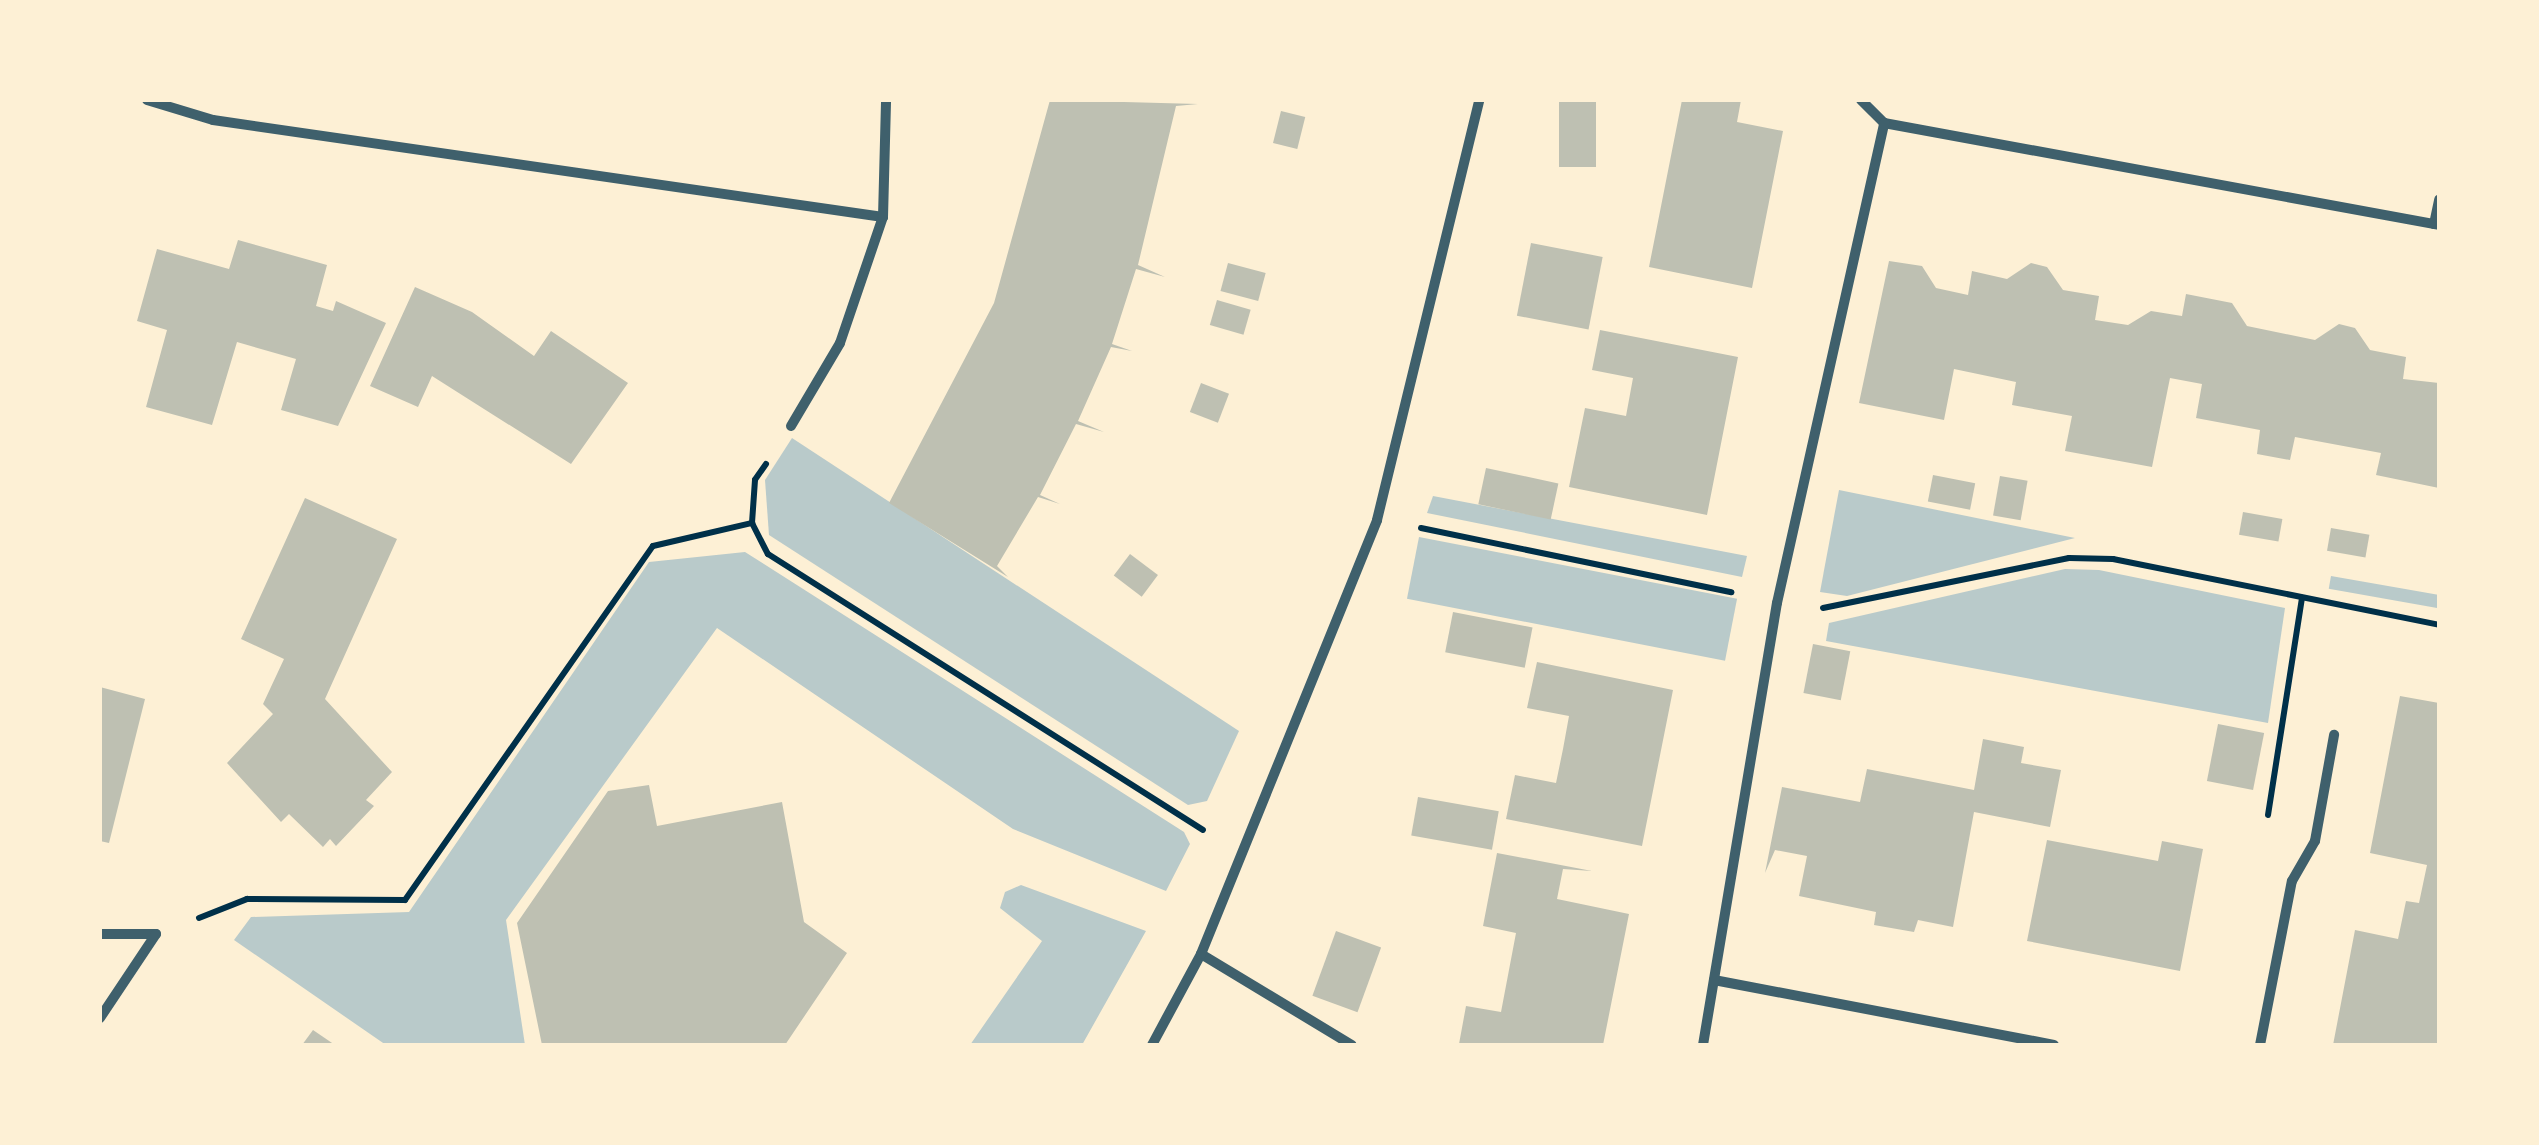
<!DOCTYPE html>
<style>
body{margin:0}
#map{position:relative;width:2539px;height:1145px;overflow:hidden;background:#fdf0d5;font-family:Quicksand,sans-serif}
div>[style]{position:absolute}
.green>*{inset:0;background:#b9caca;transform-origin:0 0}
.building>*{inset:0;background:#bec0b2;transform-origin:0 0}
.path>*{height:6px;margin:-3px;padding:0 3px;transform-origin:3px;border-radius:3px;background:#003049}
.minor>*{height:10px;margin:-5px;padding:0 5px;transform-origin:5px;border-radius:5px;background:#3f606c}
span{translate:-50% -50%;white-space:nowrap;text-align:center;line-height:1.15;-webkit-text-stroke:8px #fdf0d5;paint-order:stroke}
.frame{position:absolute;inset:0;border:102px solid #fdf0d5;pointer-events:none}
</style>
<div id="map">
<div class="green">
<div style="clip-path:polygon(792px 438px,1239px 731px,1207px 801px,1188px 805px,769px 535px,765px 480px)"></div>
<div style="clip-path:polygon(1839px 490px,2075px 538px,1847px 596px,1820px 592px)"></div>
<div style="clip-path:polygon(1433px 496px,1747px 556px,1742px 577px,1427px 513px)"></div>
<div style="left:1419px;top:537px;width:324px;height:63px;rotate:11deg"></div>
<div style="clip-path:polygon(745px 552px,1184px 832px,1190px 844px,1166px 891px,1013px 829px,717px 628px,506px 920px,525px 1045px,386px 1045px,234px 940px,251px 917px,409px 912px,649px 562px)"></div>
<div style="clip-path:polygon(2065px 569px,2099px 570px,2285px 608px,2268px 723px,1826px 641px,1829px 623px)"></div>
<div style="left:2331px;top:576px;width:110px;height:13px;rotate:10deg"></div>
<div style="clip-path:polygon(1021px 885px,1146px 931px,1082px 1045px,970px 1045px,1042px 941px,1000px 908px,1005px 892px)"></div>
</div>
<div class="building">
<div style="clip-path:polygon(1050px 100px,1198px 104px,1176px 106px,1138px 265px,1165px 277px,1136px 269px,1112px 344px,1132px 351px,1111px 347px,1078px 421px,1104px 432px,1076px 424px,1040px 495px,1060px 504px,1038px 497px,997px 566px,1008px 577px,889px 503px,994px 303px)"></div>
<div style="left:1559px;top:100px;width:37px;height:67px"></div>
<div style="clip-path:polygon(1682px 100px,1741px 100px,1737px 122px,1783px 131px,1752px 288px,1649px 267px)"></div>
<div style="left:1281px;top:111px;width:25px;height:33px;rotate:14deg"></div>
<div style="clip-path:polygon(238px 240px,327px 265px,316px 306px,333px 311px,336px 301px,386px 323px,338px 426px,281px 410px,296px 359px,237px 342px,212px 425px,146px 407px,167px 330px,137px 321px,157px 249px,229px 269px)"></div>
<div style="left:1531px;top:243px;width:73px;height:74px;rotate:11deg"></div>
<div style="clip-path:polygon(1889px 261px,1922px 266px,1936px 288px,1968px 295px,1972px 271px,2007px 279px,2031px 263px,2047px 267px,2063px 290px,2099px 296px,2095px 320px,2128px 325px,2151px 311px,2182px 316px,2186px 294px,2232px 303px,2247px 326px,2315px 340px,2339px 324px,2355px 328px,2370px 350px,2406px 357px,2403px 379px,2439px 383px,2439px 488px,2376px 475px,2381px 453px,2295px 437px,2290px 460px,2257px 454px,2260px 430px,2196px 418px,2202px 384px,2170px 378px,2152px 467px,2065px 451px,2072px 416px,2012px 405px,2016px 382px,1954px 369px,1944px 420px,1859px 403px)"></div>
<div style="left:1228px;top:263px;width:39px;height:29px;rotate:15deg"></div>
<div style="clip-path:polygon(415px 287px,472px 312px,534px 356px,551px 331px,628px 383px,571px 464px,432px 376px,418px 407px,370px 386px)"></div>
<div style="left:1217px;top:300px;width:35px;height:26px;rotate:16deg"></div>
<div style="clip-path:polygon(1600px 330px,1738px 357px,1707px 515px,1569px 487px,1585px 408px,1626px 416px,1633px 378px,1592px 370px)"></div>
<div style="left:1201px;top:383px;width:30px;height:31px;rotate:21deg"></div>
<div style="left:1486px;top:468px;width:74px;height:37px;rotate:12deg"></div>
<div style="left:1933px;top:475px;width:43px;height:27px;rotate:11deg"></div>
<div style="left:2000px;top:476px;width:28px;height:40px;rotate:10deg"></div>
<div style="clip-path:polygon(305px 498px,397px 539px,325px 699px,392px 772px,366px 800px,374px 806px,336px 846px,330px 839px,323px 847px,289px 814px,281px 822px,227px 763px,273px 714px,263px 704px,284px 659px,241px 639px)"></div>
<div style="left:2243px;top:512px;width:40px;height:23px;rotate:10deg"></div>
<div style="left:2331px;top:528px;width:39px;height:23px;rotate:10deg"></div>
<div style="left:1130px;top:554px;width:35px;height:27px;rotate:37deg"></div>
<div style="left:1453px;top:612px;width:81px;height:41px;rotate:11deg"></div>
<div style="left:1813px;top:644px;width:38px;height:50px;rotate:11deg"></div>
<div style="clip-path:polygon(1537px 662px,1673px 690px,1642px 846px,1506px 819px,1515px 775px,1556px 783px,1563px 749px,1569px 716px,1527px 708px)"></div>
<div style="clip-path:polygon(100px 687px,145px 699px,109px 843px,100px 841px)"></div>
<div style="clip-path:polygon(2400px 696px,2439px 703px,2437px 1045px,2333px 1045px,2355px 930px,2398px 939px,2406px 901px,2419px 903px,2427px 865px,2370px 853px)"></div>
<div style="left:2218px;top:724px;width:47px;height:58px;rotate:11deg"></div>
<div style="clip-path:polygon(1983px 739px,2024px 747px,2021px 763px,2061px 770px,2050px 827px,1974px 812px,1953px 927px,1918px 920px,1914px 932px,1874px 925px,1876px 912px,1799px 896px,1807px 856px,1775px 850px,1765px 873px,1782px 787px,1860px 802px,1867px 769px,1974px 790px)"></div>
<div style="clip-path:polygon(649px 785px,657px 826px,782px 802px,804px 922px,847px 953px,785px 1045px,542px 1045px,517px 923px,608px 791px)"></div>
<div style="left:1418px;top:797px;width:82px;height:39px;rotate:10deg"></div>
<div style="clip-path:polygon(2047px 840px,2158px 861px,2162px 841px,2203px 849px,2180px 971px,2027px 941px)"></div>
<div style="clip-path:polygon(1497px 853px,1592px 871px,1563px 869px,1557px 899px,1629px 914px,1603px 1045px,1459px 1044px,1466px 1006px,1501px 1012px,1516px 933px,1483px 926px)"></div>
<div style="left:1336px;top:931px;width:48px;height:69px;rotate:20deg"></div>
<div style="clip-path:polygon(313px 1030px,335px 1045px,302px 1045px)"></div>
</div>
<div class="path">
<div style="left:766px;top:464px;width:19px;rotate:125deg"></div>
<div style="left:755px;top:480px;width:43px;rotate:94deg"></div>
<div style="left:752px;top:523px;width:35px;rotate:63deg"></div>
<div style="left:768px;top:554px;width:515px;rotate:32.39deg"></div>
<div style="left:1421px;top:528px;width:317px;rotate:11.7deg"></div>
<div style="left:1823px;top:608px;width:251px;rotate:-11.5deg"></div>
<div style="left:2069px;top:558px;width:44px;rotate:1.3deg"></div>
<div style="left:2113px;top:559px;width:333px;rotate:11.4deg"></div>
<div style="left:2268px;top:815px;width:220px;rotate:-81.1deg"></div>
<div style="left:199px;top:918px;width:52px;rotate:-21.6deg"></div>
<div style="left:247px;top:899px;width:158px;rotate:0.4deg"></div>
<div style="left:405px;top:900px;width:432px;rotate:-55deg"></div>
<div style="left:653px;top:546px;width:102px;rotate:-13.1deg"></div>
</div>
<div class="minor">
<div style="left:147px;top:100px;width:69px;rotate:16.9deg"></div>
<div style="left:213px;top:120px;width:677px;rotate:8.24deg"></div>
<div style="left:1861px;top:100px;width:33px;rotate:45deg"></div>
<div style="left:1884px;top:123px;width:564px;rotate:10.41deg"></div>
<div style="left:2434px;top:224px;width:25px;rotate:-78deg"></div>
<div style="left:791px;top:426px;width:96px;rotate:-59.4deg"></div>
<div style="left:840px;top:343px;width:133px;rotate:-71.2deg"></div>
<div style="left:883px;top:217px;width:117px;rotate:-88.5deg"></div>
<div style="left:100px;top:934px;width:56px"></div>
<div style="left:156px;top:934px;width:101px;rotate:123.7deg"></div>
<div style="left:1201px;top:954px;width:176px;rotate:31.1deg"></div>
<div style="left:1714px;top:980px;width:346px;rotate:10.8deg"></div>
<div style="left:1152px;top:1045px;width:103px;rotate:-61.7deg"></div>
<div style="left:1201px;top:954px;width:468px;rotate:-67.9deg"></div>
<div style="left:1377px;top:520px;width:432px;rotate:-76.3deg"></div>
<div style="left:1703px;top:1045px;width:448px;rotate:-80.5deg"></div>
<div style="left:1777px;top:603px;width:492px;rotate:-77.4deg"></div>
<div style="left:2260px;top:1045px;width:167px;rotate:-79deg"></div>
<div style="left:2292px;top:881px;width:46px;rotate:-60.1deg"></div>
<div style="left:2315px;top:841px;width:108px;rotate:-79.8deg"></div>
</div>
<div class="frame"></div>
</div>
